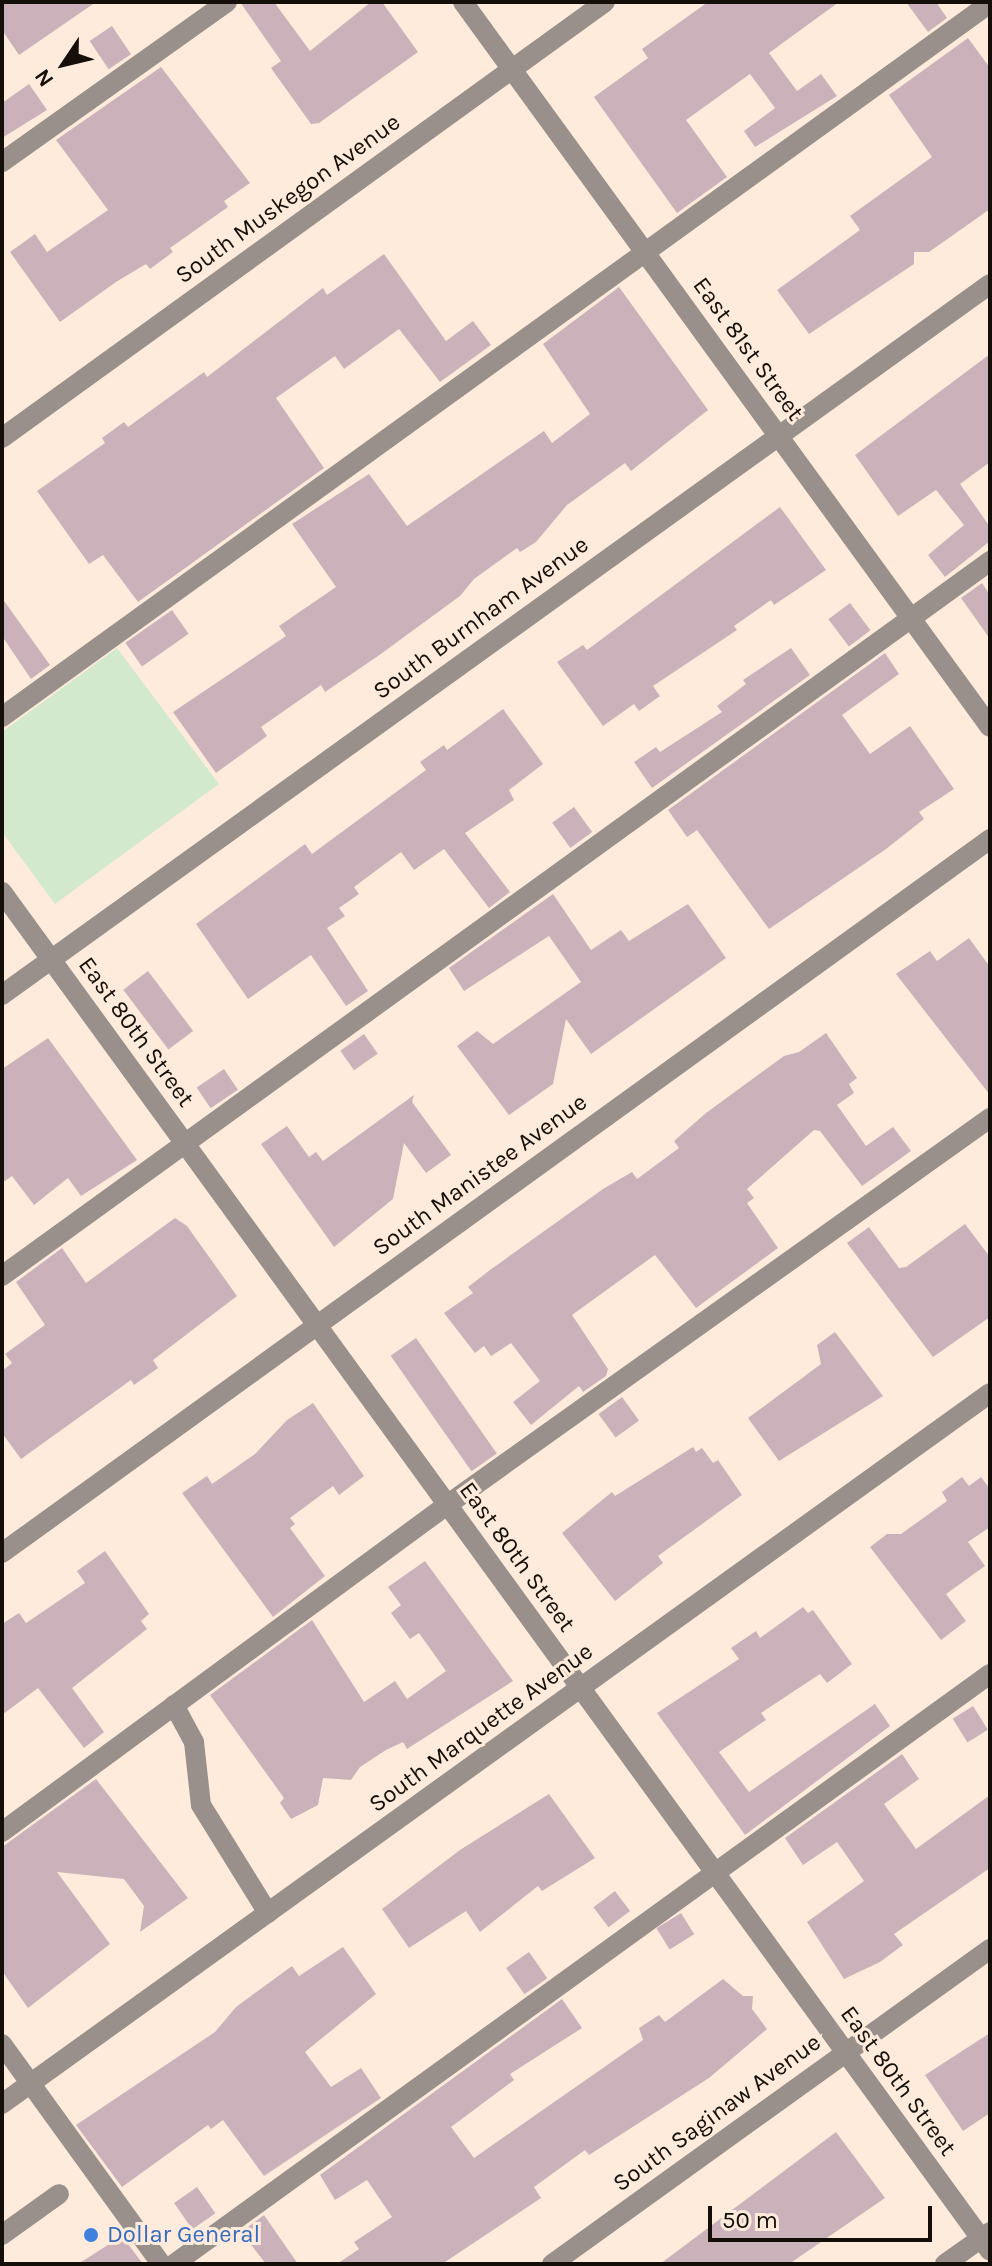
<!DOCTYPE html>
<style>
body{margin:0}
#map{position:relative;width:992px;height:2266px;overflow:hidden;background:#feebdb;font-family:Karla,sans-serif}
div>[style]{position:absolute}
.green>*{inset:0;background:#d3e9ce}
.building>*{inset:0;background:#cbb2ba;transform-origin:0 0}
.minor>*{height:20px;margin:-10px;padding:0 10px;transform-origin:10px;border-radius:10px;background:#99908b}
.dots>*{width:22px;height:22px;translate:-50% -50%;box-sizing:border-box;border:4px solid #feebdb;border-radius:50%}
span{translate:-50% -50%;white-space:nowrap;text-align:center;line-height:1.15;-webkit-text-stroke:6px #feebdb;paint-order:stroke}
.street-label{font-size:24px;color:#150f0a}
.shop-label{font-size:24px;color:#366cbe}
.left{translate:0 -50%;text-align:left}
.frame{position:absolute;inset:0;border:4px solid #150f0a;pointer-events:none}
.north{position:absolute;left:24px;top:24px;width:80px;height:80px;-webkit-text-stroke:6px #feebdb;paint-order:stroke;rotate:235deg;font-size:22px;font-weight:700;line-height:32px;text-align:center;color:#150f0a}
.north::after{content:'';display:block;margin:auto;width:28px;height:36px;background:#150f0a;clip-path:polygon(50% 0,100% 100%,50% 72%,0 100%)}
.scale{position:absolute;left:708px;top:2206px;width:224px;height:36px;box-sizing:border-box;border:4px solid #150f0a;border-top:0;padding-left:10px;font-size:24px;line-height:28px;white-space:nowrap;color:#150f0a;-webkit-text-stroke:6px #feebdb;paint-order:stroke}
</style>
<div id="map">
<div class="green">
<div style="clip-path:polygon(117px 648px,219px 784px,55px 904px,2px 832px,2px 732px)"></div>
</div>
<div class="building">
<div style="clip-path:polygon(2px 2px,96px 2px,19px 55px,2px 30px)"></div>
<div style="clip-path:polygon(240px 2px,274px 2px,310px 51px,371px 2px,382px 2px,418px 52px,319px 123px,311px 124px,271px 68px,281px 61px)"></div>
<div style="clip-path:polygon(708px 2px,839px 2px,769px 53px,797px 91px,821px 74px,837px 96px,755px 147px,744px 131px,775px 108px,750px 74px,686px 120px,727px 177px,677px 213px,594px 97px,648px 58px,642px 49px)"></div>
<div style="clip-path:polygon(906px 2px,936px 2px,947px 18px,928px 32px)"></div>
<div style="left:112px;top:26px;width:34px;height:27px;rotate:56deg"></div>
<div style="clip-path:polygon(968px 38px,990px 68px,990px 209px,929px 252px,914px 252px,914px 264px,809px 334px,777px 290px,860px 230px,850px 216px,932px 157px,889px 95px)"></div>
<div style="clip-path:polygon(161px 67px,250px 183px,224px 201px,228px 207px,170px 248px,173px 252px,150px 269px,146px 264px,116px 282px,60px 322px,10px 252px,35px 234px,47px 252px,108px 210px,56px 140px)"></div>
<div style="clip-path:polygon(29px 84px,47px 110px,2px 138px,2px 103px)"></div>
<div style="clip-path:polygon(384px 254px,446px 341px,473px 321px,491px 345px,440px 382px,399px 329px,344px 369px,335px 356px,276px 398px,324px 468px,138px 602px,103px 555px,89px 564px,37px 491px,105px 443px,102px 438px,124px 422px,128px 427px,204px 372px,207px 377px,323px 288px,327px 295px)"></div>
<div style="clip-path:polygon(619px 287px,708px 410px,631px 471px,625px 463px,567px 505px,536px 542px,520px 552px,517px 548px,474px 579px,460px 596px,378px 656px,325px 692px,321px 685px,261px 727px,267px 736px,216px 773px,173px 712px,286px 636px,279px 626px,336px 587px,292px 524px,369px 474px,407px 526px,544px 431px,552px 443px,590px 414px,543px 344px)"></div>
<div style="clip-path:polygon(990px 354px,990px 462px,960px 484px,990px 527px,990px 541px,945px 577px,928px 555px,964px 525px,936px 490px,898px 516px,855px 455px)"></div>
<div style="clip-path:polygon(780px 507px,826px 570px,774px 605px,771px 600px,734px 626px,737px 630px,653px 686px,660px 696px,639px 711px,634px 704px,603px 726px,557px 662px,583px 645px,587px 650px)"></div>
<div style="clip-path:polygon(982px 583px,990px 595px,990px 639px,961px 598px)"></div>
<div style="clip-path:polygon(2px 598px,50px 665px,31px 679px,2px 636px)"></div>
<div style="left:850px;top:603px;width:34px;height:27px;rotate:53deg"></div>
<div style="left:172px;top:610px;width:29px;height:57px;rotate:55deg"></div>
<div style="clip-path:polygon(791px 648px,810px 675px,652px 788px,634px 762px,656px 747px,660px 752px,722px 712px,717px 706px,746px 684px,743px 680px)"></div>
<div style="clip-path:polygon(885px 653px,899px 674px,842px 715px,870px 754px,910px 726px,954px 789px,919px 812px,924px 819px,886px 849px,769px 929px,697px 830px,687px 837px,668px 810px)"></div>
<div style="clip-path:polygon(503px 709px,543px 764px,509px 790px,514px 800px,465px 833px,510px 892px,489px 908px,444px 849px,414px 870px,401px 852px,354px 887px,359px 894px,339px 908px,345px 916px,327px 928px,368px 991px,346px 1006px,311px 955px,248px 999px,196px 924px,305px 844px,312px 854px,426px 770px,420px 762px,444px 745px,447px 750px)"></div>
<div style="left:574px;top:807px;width:31px;height:27px;rotate:54deg"></div>
<div style="clip-path:polygon(553px 894px,591px 950px,621px 930px,629px 941px,688px 904px,726px 958px,591px 1054px,566px 1019px,553px 1084px,509px 1115px,457px 1046px,477px 1031px,493px 1044px,581px 982px,549px 936px,464px 991px,449px 968px)"></div>
<div style="clip-path:polygon(969px 938px,990px 967px,990px 1095px,896px 974px,930px 951px,937px 961px)"></div>
<div style="left:148px;top:971px;width:75px;height:31px;rotate:53deg"></div>
<div style="clip-path:polygon(826px 1033px,857px 1078px,849px 1084px,854px 1093px,837px 1105px,866px 1146px,893px 1127px,911px 1151px,862px 1186px,820px 1131px,814px 1130px,747px 1189px,754px 1198px,747px 1203px,778px 1248px,696px 1308px,655px 1255px,572px 1315px,608px 1369px,606px 1376px,583px 1392px,579px 1386px,531px 1425px,513px 1402px,540px 1381px,511px 1343px,491px 1356px,484px 1346px,475px 1353px,444px 1313px,473px 1293px,468px 1287px,490px 1270px,603px 1189px,632px 1172px,637px 1179px,679px 1148px,674px 1141px,706px 1113px,784px 1056px,799px 1052px)"></div>
<div style="left:364px;top:1034px;width:24px;height:29px;rotate:55deg"></div>
<div style="clip-path:polygon(48px 1038px,137px 1160px,81px 1196px,68px 1178px,34px 1205px,12px 1176px,2px 1183px,2px 1069px)"></div>
<div style="left:224px;top:1069px;width:25px;height:33px;rotate:56deg"></div>
<div style="clip-path:polygon(414px 1095px,412px 1102px,451px 1155px,426px 1173px,404px 1143px,393px 1199px,334px 1247px,261px 1144px,287px 1126px,309px 1157px,316px 1152px,323px 1161px)"></div>
<div style="clip-path:polygon(175px 1218px,187px 1226px,237px 1296px,153px 1360px,158px 1368px,134px 1385px,131px 1380px,21px 1459px,2px 1433px,2px 1371px,12px 1363px,5px 1354px,45px 1325px,16px 1282px,62px 1248px,86px 1283px)"></div>
<div style="clip-path:polygon(965px 1224px,990px 1257px,990px 1317px,933px 1357px,847px 1243px,869px 1227px,899px 1268px,906px 1267px)"></div>
<div style="clip-path:polygon(835px 1332px,883px 1396px,779px 1461px,748px 1418px,821px 1364px,817px 1345px)"></div>
<div style="left:416px;top:1338px;width:141px;height:31px;rotate:55deg"></div>
<div style="left:622px;top:1397px;width:29px;height:29px;rotate:54deg"></div>
<div style="clip-path:polygon(313px 1403px,364px 1476px,339px 1495px,333px 1486px,290px 1518px,295px 1524px,290px 1528px,325px 1576px,273px 1617px,182px 1493px,207px 1476px,212px 1484px,255px 1454px,287px 1420px)"></div>
<div style="clip-path:polygon(693px 1447px,696px 1452px,702px 1448px,713px 1463px,718px 1460px,742px 1495px,658px 1556px,663px 1563px,615px 1601px,562px 1533px,612px 1492px,615px 1496px)"></div>
<div style="clip-path:polygon(962px 1477px,969px 1486px,981px 1477px,990px 1489px,990px 1527px,968px 1542px,985px 1566px,946px 1594px,966px 1621px,941px 1640px,870px 1547px,887px 1534px,901px 1534px,947px 1501px,942px 1492px)"></div>
<div style="clip-path:polygon(105px 1551px,149px 1614px,141px 1621px,147px 1629px,72px 1688px,104px 1732px,84px 1748px,38px 1688px,2px 1715px,2px 1624px,19px 1613px,26px 1623px,85px 1583px,77px 1571px)"></div>
<div style="clip-path:polygon(425px 1561px,513px 1681px,407px 1749px,403px 1742px,386px 1750px,360px 1767px,351px 1780px,323px 1778px,318px 1805px,291px 1819px,280px 1803px,284px 1798px,210px 1695px,312px 1620px,364px 1702px,395px 1681px,407px 1699px,446px 1671px,419px 1633px,410px 1639px,391px 1613px,401px 1605px,388px 1587px)"></div>
<div style="clip-path:polygon(803px 1607px,808px 1613px,813px 1610px,852px 1664px,827px 1683px,820px 1674px,761px 1713px,766px 1720px,719px 1752px,749px 1792px,875px 1704px,890px 1726px,745px 1835px,657px 1713px,739px 1659px,731px 1648px,756px 1631px,760px 1638px)"></div>
<div style="left:973px;top:1706px;width:28px;height:24px;rotate:58deg"></div>
<div style="clip-path:polygon(902px 1754px,919px 1779px,884px 1804px,916px 1849px,990px 1795px,990px 1868px,894px 1934px,903px 1945px,880px 1962px,844px 1979px,807px 1922px,864px 1881px,837px 1842px,803px 1865px,785px 1838px)"></div>
<div style="clip-path:polygon(96px 1779px,188px 1898px,140px 1932px,144px 1906px,124px 1879px,57px 1872px,110px 1944px,28px 2008px,2px 1971px,2px 1847px)"></div>
<div style="clip-path:polygon(549px 1794px,595px 1858px,542px 1891px,538px 1886px,480px 1932px,466px 1911px,409px 1948px,382px 1909px,460px 1850px)"></div>
<div style="left:615px;top:1891px;width:25px;height:27px;rotate:53deg"></div>
<div style="left:681px;top:1913px;width:25px;height:29px;rotate:58deg"></div>
<div style="clip-path:polygon(343px 1947px,376px 1994px,305px 2052px,331px 2087px,361px 2068px,381px 2098px,264px 2176px,223px 2120px,211px 2129px,208px 2125px,122px 2187px,76px 2125px,215px 2032px,236px 2007px,292px 1966px,299px 1976px)"></div>
<div style="left:529px;top:1952px;width:32px;height:28px;rotate:55deg"></div>
<div style="clip-path:polygon(723px 1979px,743px 1996px,753px 1996px,752px 2009px,767px 2029px,709px 2078px,589px 2155px,585px 2150px,534px 2187px,541px 2198px,442px 2264px,337px 2264px,359px 2249px,354px 2242px,392px 2217px,367px 2180px,335px 2200px,320px 2175px,562px 1999px,582px 2028px,510px 2074px,514px 2080px,451px 2127px,474px 2158px,643px 2040px,639px 2028px,659px 2015px,665px 2022px)"></div>
<div style="clip-path:polygon(990px 2033px,990px 2113px,963px 2131px,925px 2075px)"></div>
<div style="clip-path:polygon(836px 2132px,885px 2198px,789px 2264px,660px 2264px)"></div>
<div style="left:197px;top:2187px;width:32px;height:28px;rotate:55deg"></div>
<div style="clip-path:polygon(264px 2215px,298px 2264px,266px 2264px,241px 2232px)"></div>
<div style="clip-path:polygon(122px 2236px,143px 2264px,78px 2264px)"></div>
</div>
<div class="minor">
<div style="left:463px;top:2px;width:896px;rotate:53.99deg"></div>
<div style="left:2px;top:162px;width:276px;rotate:-35.4deg"></div>
<div style="left:2px;top:438px;width:744px;rotate:-35.87deg"></div>
<div style="left:2px;top:717px;width:1219px;rotate:-35.85deg"></div>
<div style="left:2px;top:892px;width:1680px;rotate:53.98deg"></div>
<div style="left:2px;top:995px;width:1217px;rotate:-35.74deg"></div>
<div style="left:2px;top:1276px;width:1220px;rotate:-35.89deg"></div>
<div style="left:2px;top:1553px;width:1219px;rotate:-35.85deg"></div>
<div style="left:174px;top:1705px;width:42px;rotate:61.6deg"></div>
<div style="left:194px;top:1742px;width:63px;rotate:83.7deg"></div>
<div style="left:201px;top:1805px;width:127px;rotate:58.2deg"></div>
<div style="left:2px;top:1832px;width:552px;rotate:-36.31deg"></div>
<div style="left:447px;top:1505px;width:667px;rotate:-35.48deg"></div>
<div style="left:2px;top:2044px;width:271px;rotate:54.1deg"></div>
<div style="left:2px;top:2104px;width:1217px;rotate:-35.74deg"></div>
<div style="left:2px;top:2235px;width:70px;rotate:-35.7deg"></div>
<div style="left:174px;top:2264px;width:1007px;rotate:-35.87deg"></div>
<div style="left:552px;top:2264px;width:540px;rotate:-35.72deg"></div>
<div style="left:945px;top:2264px;width:55px;rotate:-35.4deg"></div>
</div>
<div class="dots">
<div style="left:91px;top:2235px;background:#3f7fe0"></div>
</div>
<div class="street-label">
<span style="left:288px;top:199px;rotate:-36deg">South Muskegon Avenue</span>
<span style="left:748px;top:349px;rotate:54deg">East 81st Street</span>
<span style="left:481px;top:618px;rotate:-36deg">South Burnham Avenue</span>
<span style="left:136px;top:1032px;rotate:54deg">East 80th Street</span>
<span style="left:480px;top:1175px;rotate:-36deg">South Manistee Avenue</span>
<span style="left:517px;top:1557px;rotate:54deg">East 80th Street</span>
<span style="left:481px;top:1728px;rotate:-36deg">South Marquette Avenue</span>
<span style="left:898px;top:2081px;rotate:54deg">East 80th Street</span>
<span style="left:717px;top:2113px;rotate:-36deg">South Saginaw Avenue</span>
</div>
<div class="shop-label">
<span class="left" style="left:107px;top:2235px">Dollar General</span>
</div>
<div class="frame"></div>
<div class="north">N</div>
<div class="scale">50 m</div>
</div>
